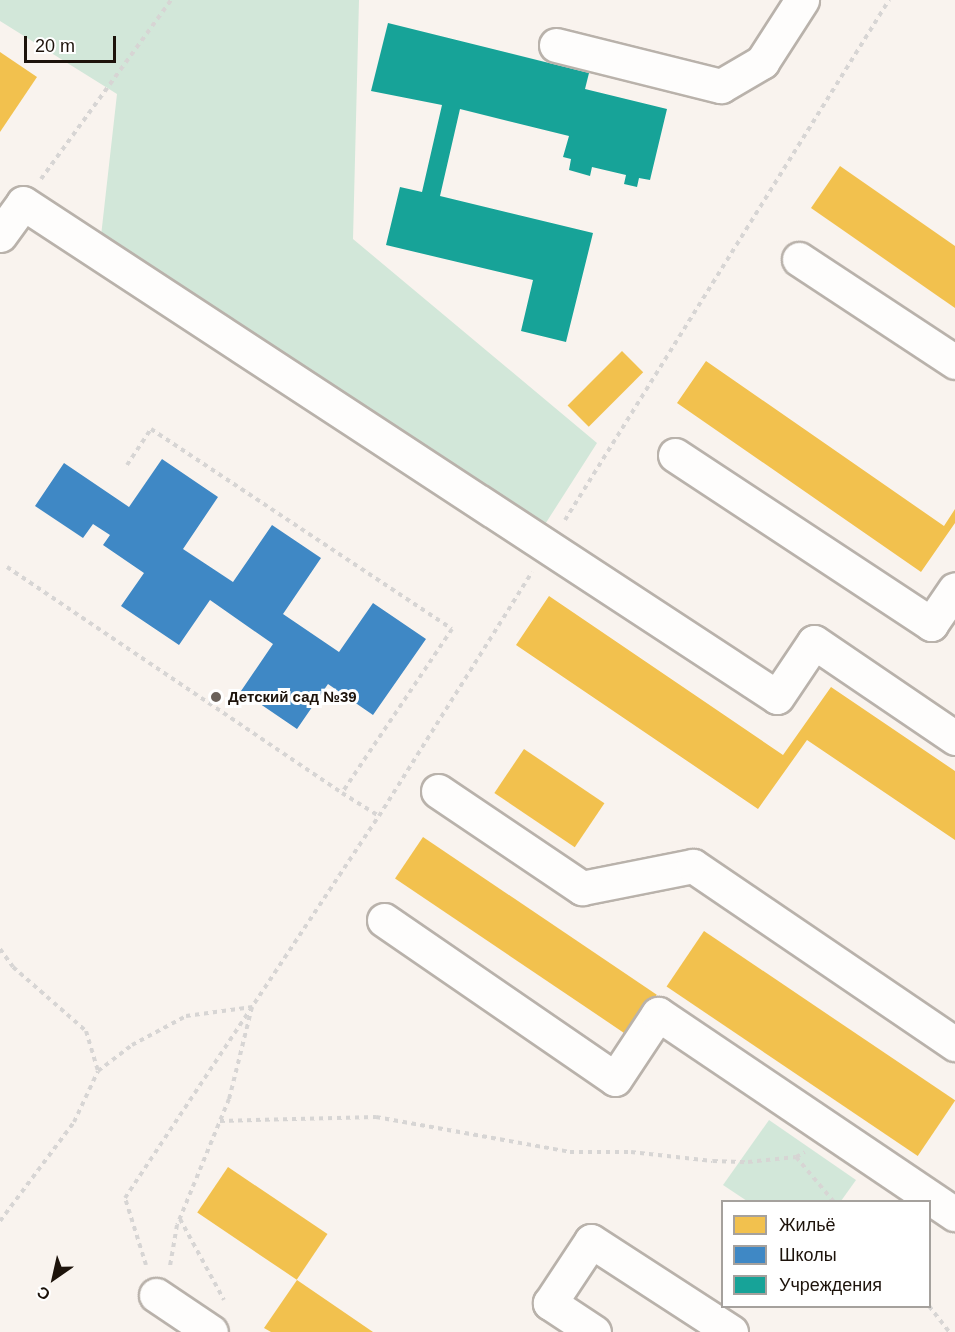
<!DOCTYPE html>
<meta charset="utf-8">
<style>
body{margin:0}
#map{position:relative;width:955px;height:1332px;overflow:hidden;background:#f9f3ee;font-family:Helvetica,sans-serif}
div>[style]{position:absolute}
.green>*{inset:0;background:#d2e7d9}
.homes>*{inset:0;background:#f2c14e;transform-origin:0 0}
.schools>*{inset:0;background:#3f88c5}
.public>*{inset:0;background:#17a398}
.path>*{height:4px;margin-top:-2px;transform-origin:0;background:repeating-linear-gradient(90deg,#d7d5d4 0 4.5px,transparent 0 9px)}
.roads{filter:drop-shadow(2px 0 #b9b2ab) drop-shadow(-2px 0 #b9b2ab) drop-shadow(0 2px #b9b2ab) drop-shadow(0 -2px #b9b2ab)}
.minor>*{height:33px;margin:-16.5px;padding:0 16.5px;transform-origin:16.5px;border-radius:16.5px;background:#fefdfc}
.dots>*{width:16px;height:16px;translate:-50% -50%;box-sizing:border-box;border:3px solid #fff;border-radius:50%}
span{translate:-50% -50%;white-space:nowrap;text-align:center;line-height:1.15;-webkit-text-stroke:6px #fff;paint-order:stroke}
.poi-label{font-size:15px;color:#1d130b;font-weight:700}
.left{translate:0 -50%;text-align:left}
.legend{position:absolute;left:721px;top:1200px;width:210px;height:108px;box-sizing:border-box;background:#fff;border:2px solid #a5a19d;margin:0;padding:8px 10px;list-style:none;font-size:18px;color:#1d130b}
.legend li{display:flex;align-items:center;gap:12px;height:30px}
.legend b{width:30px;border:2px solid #a5a19d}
.north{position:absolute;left:24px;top:1248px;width:60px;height:60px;-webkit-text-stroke:4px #fff;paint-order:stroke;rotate:214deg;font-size:16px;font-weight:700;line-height:24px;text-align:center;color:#1d130b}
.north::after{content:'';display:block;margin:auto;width:21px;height:27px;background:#1d130b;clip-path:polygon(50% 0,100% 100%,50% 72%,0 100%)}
.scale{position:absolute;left:24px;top:36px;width:92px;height:27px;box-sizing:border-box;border:3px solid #1d130b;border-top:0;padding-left:8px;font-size:18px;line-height:21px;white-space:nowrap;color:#1d130b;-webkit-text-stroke:4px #fff;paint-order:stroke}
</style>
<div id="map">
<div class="green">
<div style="clip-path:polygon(0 0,359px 0,353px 239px,597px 443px,542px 529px,299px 363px,101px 236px,117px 94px,0 21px)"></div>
<div style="clip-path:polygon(769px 1120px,856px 1180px,841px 1201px,747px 1201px,723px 1185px)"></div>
</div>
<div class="homes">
<div style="clip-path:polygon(0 52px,37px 77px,0 132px)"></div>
<div style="clip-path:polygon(840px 166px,955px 246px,955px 308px,811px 208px)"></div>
<div style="left:622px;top:351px;width:30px;height:77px;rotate:45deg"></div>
<div style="clip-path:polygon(706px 361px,944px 526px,955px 509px,955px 523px,921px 572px,677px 403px)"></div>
<div style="clip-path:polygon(549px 596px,783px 755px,831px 687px,955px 771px,955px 840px,807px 740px,758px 809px,516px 645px)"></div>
<div style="left:524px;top:749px;width:97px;height:53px;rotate:34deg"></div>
<div style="left:423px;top:837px;width:282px;height:50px;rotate:34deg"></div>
<div style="left:704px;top:931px;width:303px;height:67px;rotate:34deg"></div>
<div style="left:228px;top:1167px;width:120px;height:55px;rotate:34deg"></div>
<div style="clip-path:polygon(297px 1280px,373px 1332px,271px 1332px,264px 1328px)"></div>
</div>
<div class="schools">
<div style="clip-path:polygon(162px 459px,218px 497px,183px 549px,233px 582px,272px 525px,321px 558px,283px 614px,339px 652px,373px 603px,426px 639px,373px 715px,328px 684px,297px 729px,241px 691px,273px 644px,210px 600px,179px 645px,121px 606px,144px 573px,103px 545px,110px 535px,93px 524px,83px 538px,35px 506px,64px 463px,129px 507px)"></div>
</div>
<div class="public">
<div style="clip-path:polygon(388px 23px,589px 73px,585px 89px,667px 109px,650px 180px,639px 178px,637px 187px,624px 184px,626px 175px,592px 167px,590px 176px,569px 170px,571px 159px,563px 157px,569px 136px,460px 109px,440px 196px,593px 233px,566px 342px,521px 331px,533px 280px,386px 245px,400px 187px,422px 192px,442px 105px,371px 91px)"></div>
</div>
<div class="path">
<div style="left:41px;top:179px;width:221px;rotate:-54deg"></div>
<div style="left:127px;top:465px;width:43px;rotate:-56.3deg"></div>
<div style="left:151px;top:429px;width:361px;rotate:33.6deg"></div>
<div style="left:452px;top:629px;width:197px;rotate:123.9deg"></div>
<div style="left:342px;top:793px;width:44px;rotate:31.9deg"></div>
<div style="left:565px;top:520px;width:613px;rotate:-58.07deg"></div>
<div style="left:7px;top:567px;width:404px;rotate:34deg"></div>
<div style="left:0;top:949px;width:22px;rotate:54deg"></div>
<div style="left:13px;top:967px;width:97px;rotate:41.2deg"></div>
<div style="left:86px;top:1031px;width:42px;rotate:73.3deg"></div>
<div style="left:220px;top:1121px;width:156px;rotate:-1.5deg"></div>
<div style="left:376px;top:1117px;width:197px;rotate:10.2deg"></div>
<div style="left:570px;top:1152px;width:61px"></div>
<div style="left:631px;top:1152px;width:82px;rotate:6.3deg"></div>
<div style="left:713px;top:1161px;width:35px;rotate:2deg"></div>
<div style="left:748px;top:1162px;width:48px;rotate:-5.9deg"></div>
<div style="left:796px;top:1157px;width:10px;rotate:-29deg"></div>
<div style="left:796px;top:1157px;width:59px;rotate:49.8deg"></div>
<div style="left:180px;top:1219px;width:92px;rotate:61.5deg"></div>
<div style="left:0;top:1221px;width:124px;rotate:-53.2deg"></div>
<div style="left:74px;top:1122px;width:56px;rotate:-64.8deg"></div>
<div style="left:98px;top:1071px;width:43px;rotate:-37.4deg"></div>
<div style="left:132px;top:1045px;width:61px;rotate:-28.2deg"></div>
<div style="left:186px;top:1016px;width:67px;rotate:-7.8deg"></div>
<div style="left:252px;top:1007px;width:95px;rotate:104deg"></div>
<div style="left:229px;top:1099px;width:136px;rotate:112.4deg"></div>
<div style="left:177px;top:1225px;width:42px;rotate:99.7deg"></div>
<div style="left:146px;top:1265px;width:70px;rotate:-107.4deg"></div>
<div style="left:125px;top:1198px;width:459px;rotate:-56.4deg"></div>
<div style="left:379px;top:816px;width:288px;rotate:-57.9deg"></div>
<div style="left:929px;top:1306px;width:33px;rotate:52deg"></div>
</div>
<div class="roads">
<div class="minor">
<div style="left:556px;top:45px;width:170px;rotate:14deg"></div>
<div style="left:721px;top:86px;width:48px;rotate:-30.3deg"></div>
<div style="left:762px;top:62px;width:74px;rotate:-57.2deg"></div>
<div style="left:0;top:235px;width:39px;rotate:-54deg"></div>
<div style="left:23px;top:203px;width:901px;rotate:33.23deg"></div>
<div style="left:777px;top:697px;width:66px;rotate:-56.1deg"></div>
<div style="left:814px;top:642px;width:171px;rotate:34.2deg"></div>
<div style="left:799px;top:259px;width:187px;rotate:33.4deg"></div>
<div style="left:675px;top:455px;width:307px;rotate:33.4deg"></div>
<div style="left:931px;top:624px;width:42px;rotate:-55.6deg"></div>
<div style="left:438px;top:791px;width:174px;rotate:34deg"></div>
<div style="left:582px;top:888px;width:113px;rotate:-11.2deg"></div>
<div style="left:693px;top:866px;width:317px;rotate:34.2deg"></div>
<div style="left:384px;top:920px;width:280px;rotate:34.5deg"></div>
<div style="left:615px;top:1079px;width:78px;rotate:-56.5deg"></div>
<div style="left:658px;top:1014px;width:358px;rotate:34deg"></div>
<div style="left:156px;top:1295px;width:66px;rotate:33.9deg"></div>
<div style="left:594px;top:1332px;width:53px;rotate:-146.6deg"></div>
<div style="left:550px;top:1303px;width:74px;rotate:-56.5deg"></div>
<div style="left:591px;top:1241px;width:167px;rotate:33deg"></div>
</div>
</div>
<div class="dots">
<div style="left:216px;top:697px;background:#6a615a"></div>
</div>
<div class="poi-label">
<span class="left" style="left:228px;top:697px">Детский сад №39</span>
</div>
<ul class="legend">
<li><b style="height:16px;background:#f2c14e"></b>Жильё</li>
<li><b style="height:16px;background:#3f88c5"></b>Школы</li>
<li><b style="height:16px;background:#17a398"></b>Учреждения</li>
</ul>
<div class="north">С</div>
<div class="scale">20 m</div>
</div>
